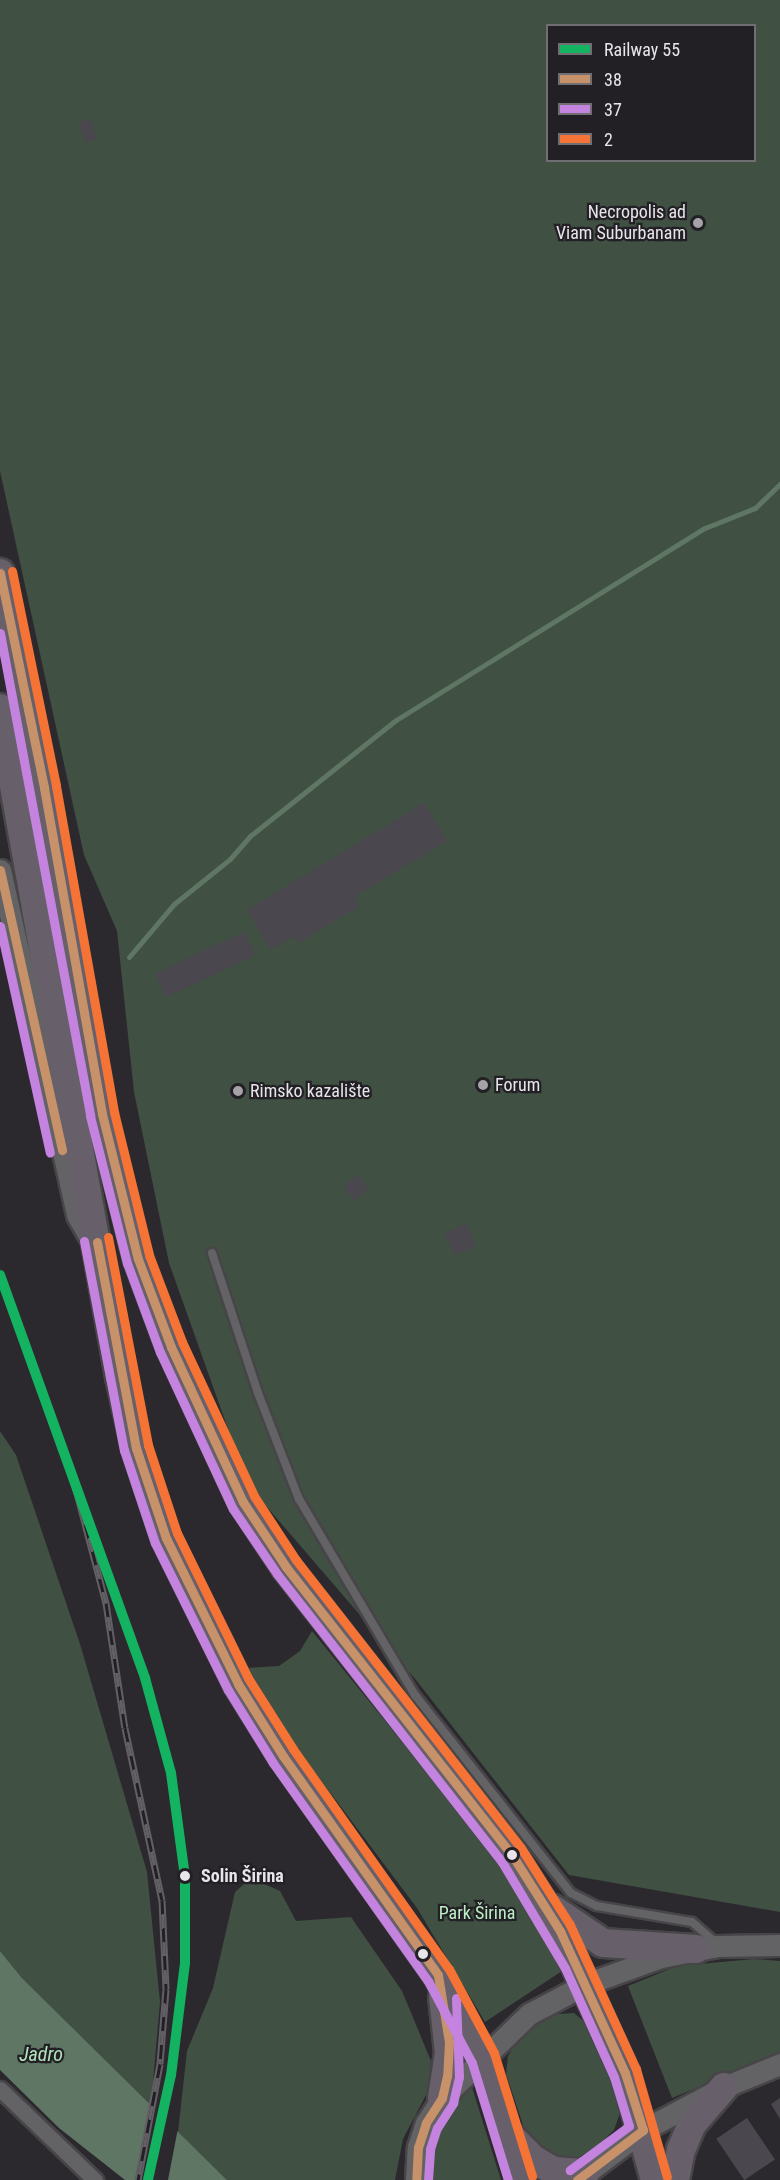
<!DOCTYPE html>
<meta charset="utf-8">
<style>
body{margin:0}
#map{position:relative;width:780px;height:2180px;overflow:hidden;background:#2c292e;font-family:"Roboto Condensed",sans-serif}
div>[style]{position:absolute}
.green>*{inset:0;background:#405043}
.water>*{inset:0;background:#5e7663}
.pier>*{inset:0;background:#2c292e}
.stream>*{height:5px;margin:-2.5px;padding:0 2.5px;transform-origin:2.5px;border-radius:2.5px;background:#5e7663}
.building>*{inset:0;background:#4b474e;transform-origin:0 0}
.roads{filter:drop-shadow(2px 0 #474548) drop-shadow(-2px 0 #474548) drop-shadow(0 2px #474548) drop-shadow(0 -2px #474548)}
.lane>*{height:8px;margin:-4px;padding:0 4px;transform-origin:4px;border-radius:4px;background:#636265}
.street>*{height:15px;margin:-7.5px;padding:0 7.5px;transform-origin:7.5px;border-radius:7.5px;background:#636265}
.secondary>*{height:21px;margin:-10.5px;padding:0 10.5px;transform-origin:10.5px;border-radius:10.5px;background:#636265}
.highway>*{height:28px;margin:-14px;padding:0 14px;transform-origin:14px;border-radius:14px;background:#67606a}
.rail>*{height:7px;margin-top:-3.5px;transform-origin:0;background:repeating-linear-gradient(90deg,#221f25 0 14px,#636065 0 28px);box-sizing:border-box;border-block:2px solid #636065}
.bus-1>*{height:9px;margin:-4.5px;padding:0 4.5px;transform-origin:4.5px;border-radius:4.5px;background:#c7916a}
.bus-2>*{height:9px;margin:-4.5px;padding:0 4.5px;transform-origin:4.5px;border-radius:4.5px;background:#c483df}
.bus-3>*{height:9px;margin:-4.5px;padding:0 4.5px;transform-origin:4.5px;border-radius:4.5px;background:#f57335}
.rail-1>*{height:10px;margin:-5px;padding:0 5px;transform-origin:5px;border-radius:5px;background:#13b361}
.dots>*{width:16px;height:16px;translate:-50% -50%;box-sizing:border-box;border:3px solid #221f25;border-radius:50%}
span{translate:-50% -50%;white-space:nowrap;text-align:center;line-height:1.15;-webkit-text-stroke:4.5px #221f25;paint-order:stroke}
.poi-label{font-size:18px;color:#e7e5e9}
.right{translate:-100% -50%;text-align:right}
.left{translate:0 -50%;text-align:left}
.stop-label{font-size:18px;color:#e7e5e9;font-weight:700}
.park-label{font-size:18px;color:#bcefc6}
.water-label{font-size:20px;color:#b3e5bd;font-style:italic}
.legend{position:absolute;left:546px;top:24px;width:210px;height:138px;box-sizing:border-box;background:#221f25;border:2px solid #716e73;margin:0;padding:8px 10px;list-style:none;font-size:18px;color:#e7e5e9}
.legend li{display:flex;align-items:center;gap:12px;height:30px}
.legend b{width:30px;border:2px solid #716e73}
</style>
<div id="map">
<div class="green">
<div style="clip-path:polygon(evenodd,0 0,780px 0,780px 1912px,569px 1875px,416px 1680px,248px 1485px,169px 1263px,134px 1092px,117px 931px,84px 855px,0 471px,0 0,548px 26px,754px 26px,754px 160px,548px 160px,548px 26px)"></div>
<div style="clip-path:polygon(0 1431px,16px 1455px,80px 1644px,147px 1872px,160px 2002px,151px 2105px,22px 1978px,0 1951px)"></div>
<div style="clip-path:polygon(312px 1631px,515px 1881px,565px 1969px,485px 2022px,417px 1908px,265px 1706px,246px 1668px,279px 1666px,300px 1651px)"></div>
<div style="clip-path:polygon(251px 1878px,280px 1891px,296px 1921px,351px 1917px,402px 1991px,431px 2061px,427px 2093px,403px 2139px,395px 2180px,227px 2180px,178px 2132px,187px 2051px,213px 1988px,235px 1892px)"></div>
<div style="clip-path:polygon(754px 1959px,780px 1961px,780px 2053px,672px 2098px,628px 1986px,677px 1966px)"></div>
<div style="clip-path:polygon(574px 2013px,594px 2030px,620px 2093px,621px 2110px,614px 2130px,596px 2148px,572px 2161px,546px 2157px,529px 2143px,506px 2074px,508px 2056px,523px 2030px,543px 2015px)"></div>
<div style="clip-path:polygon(471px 2084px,501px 2180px,430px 2180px,427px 2151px,433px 2132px,447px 2108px)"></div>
</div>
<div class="water">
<div style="clip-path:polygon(0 1951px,22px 1978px,227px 2180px,125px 2180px,59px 2128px,0 2070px)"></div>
</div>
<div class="pier">
<div style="clip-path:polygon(151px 2101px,178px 2128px,168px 2180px,135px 2180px)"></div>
</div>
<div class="stream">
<div style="left:129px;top:957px;width:70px;rotate:-49.7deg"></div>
<div style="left:174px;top:904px;width:72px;rotate:-38.8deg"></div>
<div style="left:230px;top:859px;width:30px;rotate:-49deg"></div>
<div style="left:250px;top:836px;width:186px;rotate:-38.5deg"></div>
<div style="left:396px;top:720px;width:364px;rotate:-31.9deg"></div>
<div style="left:705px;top:528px;width:54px;rotate:-21.8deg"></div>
<div style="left:755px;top:508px;width:35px;rotate:-44deg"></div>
</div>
<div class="building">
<div style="left:91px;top:119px;width:21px;height:12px;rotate:76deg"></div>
<div style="clip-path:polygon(424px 803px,447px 841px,354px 897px,359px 906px,298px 943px,294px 936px,271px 950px,247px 910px)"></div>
<div style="left:244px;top:932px;width:26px;height:98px;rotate:65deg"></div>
<div style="left:357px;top:1175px;width:18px;height:18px;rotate:49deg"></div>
<div style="left:466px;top:1224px;width:24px;height:23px;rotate:66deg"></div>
<div style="clip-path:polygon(780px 2098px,780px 2119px,771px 2104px)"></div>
<div style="left:747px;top:2118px;width:50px;height:37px;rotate:56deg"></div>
</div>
<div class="roads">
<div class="lane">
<div style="left:212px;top:1253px;width:147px;rotate:71.8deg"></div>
<div style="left:258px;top:1393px;width:114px;rotate:68.9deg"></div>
<div style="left:299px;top:1499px;width:228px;rotate:59.4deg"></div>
<div style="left:415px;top:1695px;width:252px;rotate:51.8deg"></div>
<div style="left:571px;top:1893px;width:29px;rotate:27deg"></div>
<div style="left:597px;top:1906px;width:96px;rotate:9.6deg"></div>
<div style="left:692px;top:1922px;width:32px;rotate:41deg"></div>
</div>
<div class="street">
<div style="left:0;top:2089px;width:132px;rotate:43.8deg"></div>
</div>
<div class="secondary">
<div style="left:0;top:870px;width:353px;rotate:77.4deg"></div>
<div style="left:77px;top:1215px;width:24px;rotate:60deg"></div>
<div style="left:416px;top:2180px;width:33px;rotate:-87deg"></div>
<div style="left:418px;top:2147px;width:25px;rotate:-72deg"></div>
<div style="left:426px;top:2123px;width:30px;rotate:-57deg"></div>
<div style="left:442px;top:2098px;width:121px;rotate:-44deg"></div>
<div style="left:529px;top:2014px;width:64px;rotate:-27.8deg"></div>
<div style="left:586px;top:1984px;width:80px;rotate:-19.8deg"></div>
<div style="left:661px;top:1957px;width:58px;rotate:-10.9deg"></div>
<div style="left:718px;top:1946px;width:62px;rotate:-0.9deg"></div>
<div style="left:577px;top:2180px;width:83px;rotate:-37.1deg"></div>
<div style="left:643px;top:2130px;width:92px;rotate:-28deg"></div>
<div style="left:724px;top:2087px;width:61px;rotate:-22.3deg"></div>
</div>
<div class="highway">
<div style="left:0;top:573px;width:219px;rotate:78.4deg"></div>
<div style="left:44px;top:788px;width:331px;rotate:79.9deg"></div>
<div style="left:102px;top:1114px;width:149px;rotate:76.1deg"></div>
<div style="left:138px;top:1259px;width:94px;rotate:69.4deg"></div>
<div style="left:171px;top:1347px;width:171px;rotate:65.1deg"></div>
<div style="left:243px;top:1502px;width:78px;rotate:56.5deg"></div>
<div style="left:286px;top:1567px;width:366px;rotate:51.9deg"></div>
<div style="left:512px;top:1855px;width:90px;rotate:57.7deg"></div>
<div style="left:560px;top:1931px;width:156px;rotate:65.4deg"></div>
<div style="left:625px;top:2073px;width:111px;rotate:74.3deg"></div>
<div style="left:0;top:708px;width:680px;rotate:79.83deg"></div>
<div style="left:120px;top:1377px;width:73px;rotate:77.3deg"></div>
<div style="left:136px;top:1448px;width:95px;rotate:71.6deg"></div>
<div style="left:166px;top:1538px;width:163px;rotate:63.7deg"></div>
<div style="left:238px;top:1684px;width:85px;rotate:58deg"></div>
<div style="left:283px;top:1756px;width:268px;rotate:54.7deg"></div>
<div style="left:438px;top:1975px;width:94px;rotate:61.5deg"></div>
<div style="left:483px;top:2058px;width:128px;rotate:72.7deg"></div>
<div style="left:553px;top:1909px;width:60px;rotate:34.2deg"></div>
<div style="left:603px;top:1943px;width:93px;rotate:3.7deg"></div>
<div style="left:442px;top:2098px;width:46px;rotate:-81.2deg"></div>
<div style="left:449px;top:2053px;width:56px;rotate:-96.1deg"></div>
<div style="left:508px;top:2134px;width:35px;rotate:45deg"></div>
<div style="left:533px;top:2159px;width:24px;rotate:30deg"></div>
<div style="left:554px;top:2171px;width:31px;rotate:4deg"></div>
<div style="left:675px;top:2180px;width:31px;rotate:-79deg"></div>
<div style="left:681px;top:2150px;width:28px;rotate:-67deg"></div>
<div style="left:692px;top:2124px;width:49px;rotate:-49.1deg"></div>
</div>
</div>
<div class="rail">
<div style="left:71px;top:1470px;width:138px;rotate:75.3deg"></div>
<div style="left:106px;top:1603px;width:126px;rotate:81.4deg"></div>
<div style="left:125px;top:1728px;width:176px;rotate:77.9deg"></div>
<div style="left:162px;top:1900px;width:89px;rotate:87.4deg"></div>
<div style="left:166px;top:1989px;width:75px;rotate:94.6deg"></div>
<div style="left:160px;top:2064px;width:118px;rotate:100.7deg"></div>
</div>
<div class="bus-1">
<div style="left:0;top:573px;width:219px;rotate:78.4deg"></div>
<div style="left:44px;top:788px;width:331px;rotate:79.9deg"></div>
<div style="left:102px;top:1114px;width:149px;rotate:76.1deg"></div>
<div style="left:138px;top:1259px;width:94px;rotate:69.4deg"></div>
<div style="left:171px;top:1347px;width:171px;rotate:65.1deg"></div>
<div style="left:243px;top:1502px;width:78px;rotate:56.5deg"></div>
<div style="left:286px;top:1567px;width:366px;rotate:51.9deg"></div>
<div style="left:512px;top:1855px;width:90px;rotate:57.7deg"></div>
<div style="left:560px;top:1931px;width:156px;rotate:65.4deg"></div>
<div style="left:625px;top:2073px;width:60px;rotate:72.5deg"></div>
<div style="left:0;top:870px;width:287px;rotate:77.5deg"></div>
<div style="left:97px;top:1242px;width:210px;rotate:79.3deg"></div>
<div style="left:136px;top:1448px;width:95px;rotate:71.6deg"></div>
<div style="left:166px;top:1538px;width:163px;rotate:63.7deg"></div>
<div style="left:238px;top:1684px;width:85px;rotate:58deg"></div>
<div style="left:283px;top:1756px;width:268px;rotate:54.7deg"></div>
<div style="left:438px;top:1975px;width:68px;rotate:80.7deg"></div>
<div style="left:449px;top:2042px;width:34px;rotate:93deg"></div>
<div style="left:447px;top:2076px;width:23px;rotate:103deg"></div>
<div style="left:442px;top:2098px;width:30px;rotate:123deg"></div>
<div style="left:426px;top:2123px;width:25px;rotate:108deg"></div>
<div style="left:418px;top:2147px;width:33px;rotate:93deg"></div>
<div style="left:577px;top:2180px;width:83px;rotate:-37.1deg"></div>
</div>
<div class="bus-2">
<div style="left:0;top:633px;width:491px;rotate:79.4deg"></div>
<div style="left:90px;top:1116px;width:152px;rotate:75.9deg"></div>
<div style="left:127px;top:1263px;width:95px;rotate:69.7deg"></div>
<div style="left:160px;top:1352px;width:173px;rotate:65.1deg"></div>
<div style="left:233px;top:1509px;width:78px;rotate:55.9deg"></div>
<div style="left:277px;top:1574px;width:365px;rotate:52deg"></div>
<div style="left:502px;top:1862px;width:123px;rotate:59.3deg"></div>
<div style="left:565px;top:1968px;width:120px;rotate:65.8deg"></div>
<div style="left:614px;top:2077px;width:51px;rotate:73deg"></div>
<div style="left:629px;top:2126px;width:74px;rotate:143.3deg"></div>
<div style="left:0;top:926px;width:232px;rotate:77.6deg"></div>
<div style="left:84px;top:1241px;width:213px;rotate:79.2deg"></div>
<div style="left:124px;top:1450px;width:98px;rotate:71.6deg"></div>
<div style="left:155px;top:1543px;width:164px;rotate:63.6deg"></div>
<div style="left:228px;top:1690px;width:86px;rotate:58.3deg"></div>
<div style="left:273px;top:1763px;width:267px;rotate:54.6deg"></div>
<div style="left:428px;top:1981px;width:93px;rotate:61.8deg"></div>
<div style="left:472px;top:2063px;width:122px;rotate:72.9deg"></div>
<div style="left:428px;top:2180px;width:31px;rotate:-86deg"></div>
<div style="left:430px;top:2149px;width:22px;rotate:-72deg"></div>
<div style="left:437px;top:2128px;width:30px;rotate:-57deg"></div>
<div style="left:453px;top:2103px;width:27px;rotate:-77deg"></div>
<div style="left:459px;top:2077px;width:79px;rotate:-92.2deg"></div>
</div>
<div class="bus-3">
<div style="left:12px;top:571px;width:219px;rotate:78.4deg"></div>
<div style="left:56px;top:786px;width:331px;rotate:79.9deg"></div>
<div style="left:114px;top:1112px;width:147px;rotate:76.2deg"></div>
<div style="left:149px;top:1255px;width:93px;rotate:69.2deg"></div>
<div style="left:182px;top:1342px;width:170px;rotate:64.9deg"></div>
<div style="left:254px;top:1496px;width:77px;rotate:56.7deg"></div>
<div style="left:296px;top:1560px;width:365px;rotate:52deg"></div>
<div style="left:521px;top:1848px;width:91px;rotate:57.5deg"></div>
<div style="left:570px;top:1925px;width:158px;rotate:65.4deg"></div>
<div style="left:636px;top:2069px;width:112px;rotate:74deg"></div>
<div style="left:108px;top:1237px;width:212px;rotate:79.1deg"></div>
<div style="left:148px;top:1445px;width:93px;rotate:71.8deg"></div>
<div style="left:177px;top:1533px;width:161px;rotate:63.9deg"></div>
<div style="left:248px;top:1678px;width:84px;rotate:57.6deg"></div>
<div style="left:293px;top:1749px;width:270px;rotate:54.7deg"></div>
<div style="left:449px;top:1969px;width:95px;rotate:61.8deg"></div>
<div style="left:494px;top:2053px;width:129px;rotate:72.8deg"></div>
</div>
<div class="rail-1">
<div style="left:0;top:1275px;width:428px;rotate:70.2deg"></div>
<div style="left:145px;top:1678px;width:98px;rotate:74.7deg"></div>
<div style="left:171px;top:1773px;width:104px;rotate:82.3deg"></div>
<div style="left:185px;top:1876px;width:87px;rotate:90deg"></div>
<div style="left:185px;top:1963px;width:113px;rotate:97.1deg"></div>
<div style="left:171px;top:2075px;width:107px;rotate:102.4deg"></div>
</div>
<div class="dots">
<div style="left:698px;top:223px;background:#a6a3a8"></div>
<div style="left:483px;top:1085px;background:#a6a3a8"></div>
<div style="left:238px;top:1091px;background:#a6a3a8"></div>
<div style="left:512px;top:1855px;background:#e7e5e9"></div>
<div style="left:185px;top:1876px;background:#e7e5e9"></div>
<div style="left:423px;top:1954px;background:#e7e5e9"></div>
</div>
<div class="poi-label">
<span class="right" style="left:686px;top:223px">Necropolis ad<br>Viam Suburbanam</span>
<span class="left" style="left:495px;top:1085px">Forum</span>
<span class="left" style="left:250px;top:1091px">Rimsko kazalište</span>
</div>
<div class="stop-label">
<span class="left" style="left:201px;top:1876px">Solin Širina</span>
</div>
<div class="park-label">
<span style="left:477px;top:1913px">Park Širina</span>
</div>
<div class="water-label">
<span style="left:41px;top:2054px">Jadro</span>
</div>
<ul class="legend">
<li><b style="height:8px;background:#13b361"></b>Railway 55</li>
<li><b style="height:8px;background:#c7916a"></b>38</li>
<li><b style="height:8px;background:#c483df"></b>37</li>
<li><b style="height:8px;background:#f57335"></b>2</li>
</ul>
</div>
